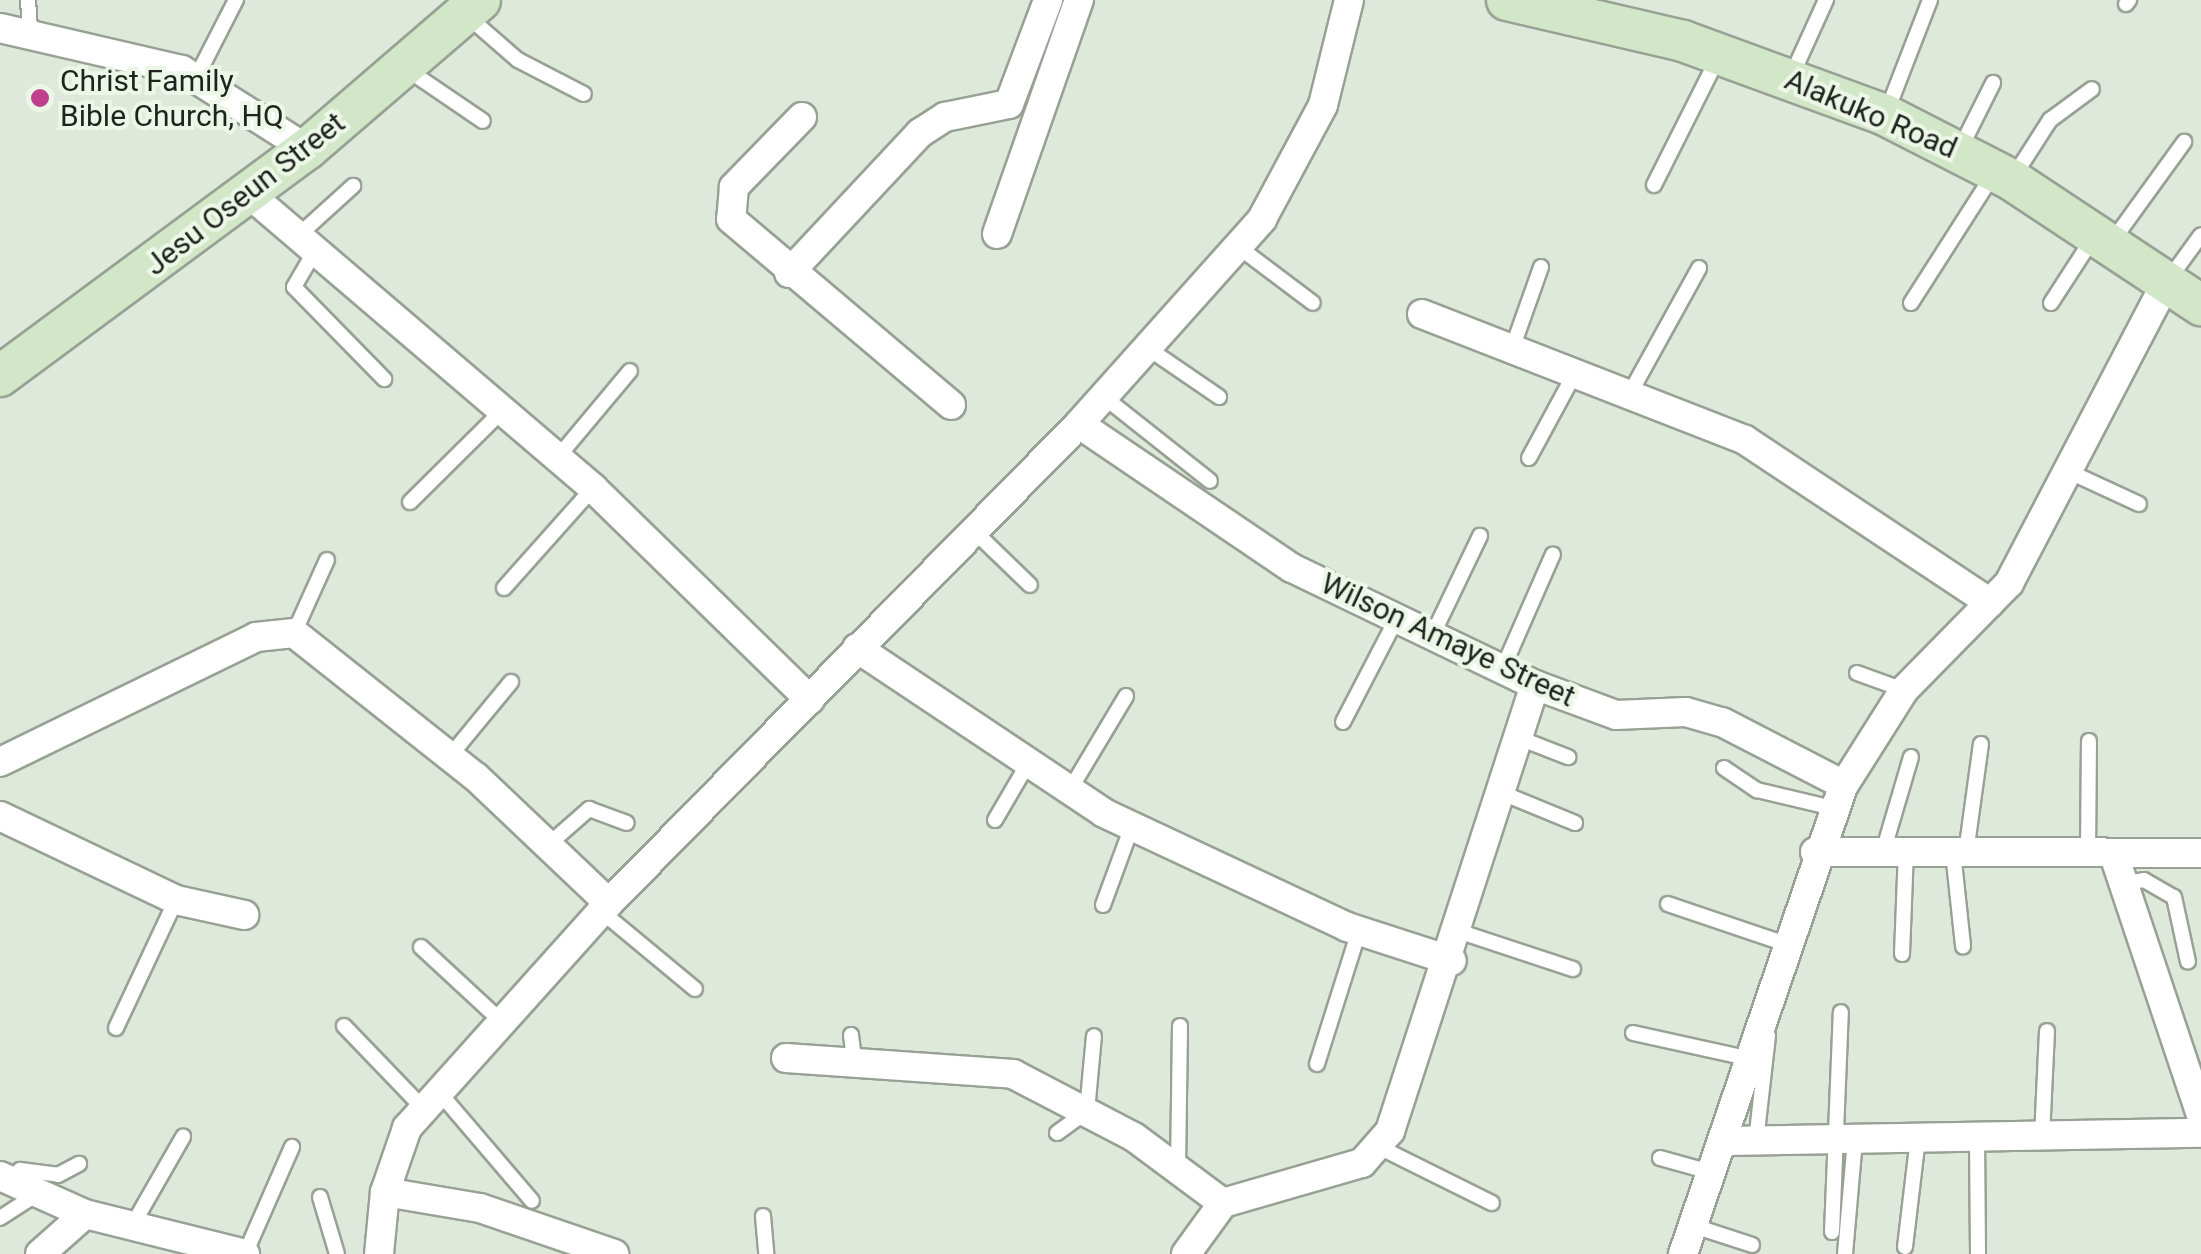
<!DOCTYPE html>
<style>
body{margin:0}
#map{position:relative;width:2201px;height:1254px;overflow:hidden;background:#dfe9db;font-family:Roboto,sans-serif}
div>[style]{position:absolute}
.roads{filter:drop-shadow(2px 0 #97a194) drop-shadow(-2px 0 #97a194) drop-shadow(0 2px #97a194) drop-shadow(0 -2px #97a194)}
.service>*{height:14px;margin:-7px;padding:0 7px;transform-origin:7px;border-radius:7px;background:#fff}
.minor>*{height:28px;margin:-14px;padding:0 14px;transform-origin:14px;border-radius:14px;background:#fff}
.secondary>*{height:40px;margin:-20px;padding:0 20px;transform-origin:20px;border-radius:20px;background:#d2e6c8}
.dots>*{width:28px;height:28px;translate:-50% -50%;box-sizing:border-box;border:5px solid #ecf7e8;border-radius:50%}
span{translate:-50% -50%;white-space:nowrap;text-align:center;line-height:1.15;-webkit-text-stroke:8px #ecf7e8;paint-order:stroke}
.poi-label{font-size:30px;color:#1f231e}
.left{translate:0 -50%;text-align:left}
.street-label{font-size:30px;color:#1f231e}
</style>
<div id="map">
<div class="roads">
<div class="service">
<div style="left:28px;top:0;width:31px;rotate:86deg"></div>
<div style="left:2126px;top:4px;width:5px;rotate:-53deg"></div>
<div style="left:465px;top:14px;width:70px;rotate:41deg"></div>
<div style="left:518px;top:60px;width:74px;rotate:27.3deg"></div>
<div style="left:405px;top:68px;width:94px;rotate:34.2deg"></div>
<div style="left:1791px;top:77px;width:85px;rotate:-65.6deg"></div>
<div style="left:196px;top:78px;width:88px;rotate:-62.9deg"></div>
<div style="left:1887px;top:111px;width:119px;rotate:-68.8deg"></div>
<div style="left:1960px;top:149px;width:74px;rotate:-63.4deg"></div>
<div style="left:2014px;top:176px;width:67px;rotate:-57.3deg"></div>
<div style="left:2050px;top:120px;width:52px;rotate:-36.4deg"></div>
<div style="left:1654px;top:185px;width:142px;rotate:-63.3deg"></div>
<div style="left:300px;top:234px;width:72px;rotate:-42.2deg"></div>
<div style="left:2111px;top:243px;width:125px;rotate:-54.1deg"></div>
<div style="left:1240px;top:248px;width:91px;rotate:37deg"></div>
<div style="left:316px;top:249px;width:44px;rotate:120.1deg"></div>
<div style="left:294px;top:287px;width:129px;rotate:45.6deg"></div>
<div style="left:2169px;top:279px;width:54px;rotate:-54deg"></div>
<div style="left:1911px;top:303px;width:152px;rotate:-57.4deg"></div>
<div style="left:2051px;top:303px;width:77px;rotate:-57.1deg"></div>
<div style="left:1149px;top:349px;width:85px;rotate:34.4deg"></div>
<div style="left:1512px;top:349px;width:87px;rotate:-70.5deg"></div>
<div style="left:1629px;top:395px;width:145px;rotate:-61.1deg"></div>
<div style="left:1104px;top:397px;width:135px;rotate:38.4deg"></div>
<div style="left:558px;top:457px;width:112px;rotate:-50.1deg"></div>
<div style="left:1529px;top:458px;width:97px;rotate:-61.6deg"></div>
<div style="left:2070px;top:472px;width:76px;rotate:24.9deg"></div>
<div style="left:410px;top:502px;width:127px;rotate:-44.7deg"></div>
<div style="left:973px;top:530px;width:79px;rotate:44deg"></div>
<div style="left:504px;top:588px;width:134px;rotate:-48.3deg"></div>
<div style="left:294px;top:633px;width:80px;rotate:-65.7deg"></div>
<div style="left:1433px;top:634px;width:109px;rotate:-64.4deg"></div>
<div style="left:1503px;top:668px;width:124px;rotate:-66.3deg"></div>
<div style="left:1857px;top:673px;width:50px;rotate:19.9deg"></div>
<div style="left:1343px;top:722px;width:117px;rotate:-62.6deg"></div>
<div style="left:1519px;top:738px;width:53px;rotate:21.2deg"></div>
<div style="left:450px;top:756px;width:96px;rotate:-50.5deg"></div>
<div style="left:1724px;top:768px;width:40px;rotate:34deg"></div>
<div style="left:1757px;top:790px;width:78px;rotate:13.3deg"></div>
<div style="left:1068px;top:793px;width:113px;rotate:-59.1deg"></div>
<div style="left:1502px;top:793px;width:79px;rotate:22.3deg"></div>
<div style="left:995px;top:820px;width:61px;rotate:-59.7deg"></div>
<div style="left:548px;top:845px;width:55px;rotate:-41.3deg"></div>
<div style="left:589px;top:809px;width:40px;rotate:20.2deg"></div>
<div style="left:1883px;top:852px;width:99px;rotate:-73.6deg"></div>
<div style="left:1953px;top:852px;width:95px;rotate:83.9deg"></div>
<div style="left:1966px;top:853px;width:110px;rotate:-82.2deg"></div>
<div style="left:2088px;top:853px;width:112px;rotate:-89.5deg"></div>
<div style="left:2123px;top:883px;width:21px;rotate:-8deg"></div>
<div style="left:2144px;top:880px;width:34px;rotate:30deg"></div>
<div style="left:2174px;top:897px;width:66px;rotate:77.8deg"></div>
<div style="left:1668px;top:904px;width:121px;rotate:18.7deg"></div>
<div style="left:1103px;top:905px;width:84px;rotate:-69.8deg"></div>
<div style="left:601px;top:911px;width:122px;rotate:39.7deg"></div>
<div style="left:1461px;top:932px;width:118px;rotate:18.3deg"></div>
<div style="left:421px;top:947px;width:110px;rotate:42.8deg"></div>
<div style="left:1902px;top:954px;width:102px;rotate:-87.8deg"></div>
<div style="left:344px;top:1026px;width:115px;rotate:46.1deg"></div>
<div style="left:116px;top:1028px;width:141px;rotate:-64.9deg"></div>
<div style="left:1633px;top:1033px;width:121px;rotate:12.4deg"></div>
<div style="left:851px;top:1035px;width:25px;rotate:83deg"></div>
<div style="left:1317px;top:1064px;width:139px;rotate:-72.5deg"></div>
<div style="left:439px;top:1092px;width:143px;rotate:49.5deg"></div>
<div style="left:1057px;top:1133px;width:37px;rotate:-36deg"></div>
<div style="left:1087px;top:1111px;width:75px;rotate:-84.7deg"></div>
<div style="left:2042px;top:1137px;width:106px;rotate:-87.3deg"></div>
<div style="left:1977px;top:1138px;width:116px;rotate:89.5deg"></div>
<div style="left:1756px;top:1141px;width:106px;rotate:-83.5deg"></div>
<div style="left:1379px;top:1147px;width:126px;rotate:26.4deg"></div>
<div style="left:1660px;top:1158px;width:56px;rotate:15.5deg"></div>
<div style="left:1178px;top:1169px;width:143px;rotate:-89.2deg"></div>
<div style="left:10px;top:1181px;width:15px;rotate:-48deg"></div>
<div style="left:20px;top:1170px;width:38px;rotate:7deg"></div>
<div style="left:58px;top:1175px;width:24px;rotate:-28deg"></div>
<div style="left:320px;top:1197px;width:59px;rotate:73.4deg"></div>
<div style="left:763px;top:1216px;width:38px;rotate:85deg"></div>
<div style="left:0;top:1218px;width:44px;rotate:-33deg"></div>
<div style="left:132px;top:1226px;width:103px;rotate:-60.2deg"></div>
<div style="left:1694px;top:1226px;width:61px;rotate:18.1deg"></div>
<div style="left:1832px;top:1232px;width:220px;rotate:-87.7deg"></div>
<div style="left:1905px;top:1247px;width:110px;rotate:-83.2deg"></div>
<div style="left:245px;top:1254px;width:117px;rotate:-66.3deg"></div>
<div style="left:1845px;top:1254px;width:115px;rotate:-85deg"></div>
</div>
<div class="minor">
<div style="left:0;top:28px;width:187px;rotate:13deg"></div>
<div style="left:182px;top:70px;width:148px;rotate:32.3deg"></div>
<div style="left:802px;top:117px;width:98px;rotate:134.2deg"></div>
<div style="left:734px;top:187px;width:32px;rotate:95deg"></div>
<div style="left:731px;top:219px;width:288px;rotate:40.2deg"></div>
<div style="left:249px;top:194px;width:453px;rotate:40.5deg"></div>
<div style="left:593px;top:488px;width:303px;rotate:44.3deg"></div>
<div style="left:997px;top:234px;width:248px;rotate:-70.7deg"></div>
<div style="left:789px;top:273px;width:192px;rotate:-46.9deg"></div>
<div style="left:920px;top:133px;width:30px;rotate:-33deg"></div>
<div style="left:945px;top:117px;width:65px;rotate:-11.5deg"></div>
<div style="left:1009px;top:104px;width:111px;rotate:-69.4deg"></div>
<div style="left:1422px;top:314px;width:347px;rotate:21.3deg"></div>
<div style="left:1745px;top:440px;width:294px;rotate:33.6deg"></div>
<div style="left:1079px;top:424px;width:257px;rotate:34.1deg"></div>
<div style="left:1292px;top:568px;width:270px;rotate:25.7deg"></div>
<div style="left:1535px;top:685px;width:86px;rotate:20.3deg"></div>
<div style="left:1616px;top:715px;width:70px;rotate:-2.5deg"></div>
<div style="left:1686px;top:712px;width:37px;rotate:16deg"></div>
<div style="left:1722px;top:722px;width:137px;rotate:27.3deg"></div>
<div style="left:857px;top:648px;width:297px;rotate:33.7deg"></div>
<div style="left:1104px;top:813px;width:268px;rotate:25.1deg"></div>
<div style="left:1347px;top:927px;width:110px;rotate:17.9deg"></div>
<div style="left:0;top:762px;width:285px;rotate:-26deg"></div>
<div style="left:256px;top:637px;width:38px;rotate:-6deg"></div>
<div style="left:294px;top:633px;width:232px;rotate:38.4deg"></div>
<div style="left:476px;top:777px;width:183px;rotate:43.5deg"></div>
<div style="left:0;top:816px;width:195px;rotate:25.5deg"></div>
<div style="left:176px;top:900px;width:70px;rotate:12.4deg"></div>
<div style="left:1815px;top:852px;width:386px;rotate:0.1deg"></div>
<div style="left:2114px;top:855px;width:274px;rotate:71.5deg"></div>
<div style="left:786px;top:1058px;width:228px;rotate:4deg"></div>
<div style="left:1013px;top:1074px;width:136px;rotate:27.5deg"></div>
<div style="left:1134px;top:1137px;width:111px;rotate:36.6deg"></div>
<div style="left:1727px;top:1141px;width:474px;rotate:-1deg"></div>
<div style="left:0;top:1176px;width:93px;rotate:24.1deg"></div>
<div style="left:85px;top:1214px;width:165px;rotate:14deg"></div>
<div style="left:385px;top:1192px;width:96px;rotate:9.6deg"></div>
<div style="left:480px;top:1208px;width:142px;rotate:18.9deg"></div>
<div style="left:40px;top:1254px;width:60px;rotate:-41.6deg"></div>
<div style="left:379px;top:1254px;width:62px;rotate:-84.5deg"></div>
<div style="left:385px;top:1192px;width:68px;rotate:-71deg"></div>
<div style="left:407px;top:1128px;width:302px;rotate:-48.1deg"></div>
<div style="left:609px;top:903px;width:671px;rotate:-45.54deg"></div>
<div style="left:1079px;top:424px;width:275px;rotate:-48.2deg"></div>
<div style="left:1262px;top:219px;width:129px;rotate:-61.8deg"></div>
<div style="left:1323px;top:105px;width:108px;rotate:-76.1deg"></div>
<div style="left:1186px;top:1254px;width:63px;rotate:-54deg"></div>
<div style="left:1223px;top:1203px;width:145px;rotate:-16.1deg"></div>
<div style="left:1362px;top:1163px;width:43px;rotate:-48.8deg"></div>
<div style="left:1390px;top:1131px;width:469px;rotate:-72deg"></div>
<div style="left:1683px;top:1254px;width:496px;rotate:-71.1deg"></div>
<div style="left:1844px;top:785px;width:112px;rotate:-57.7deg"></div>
<div style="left:1904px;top:690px;width:150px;rotate:-45.5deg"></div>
<div style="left:2009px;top:583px;width:341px;rotate:-62.4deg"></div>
</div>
<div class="secondary">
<div style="left:1507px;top:0;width:181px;rotate:13.1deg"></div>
<div style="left:1683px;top:41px;width:215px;rotate:20.1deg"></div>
<div style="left:1885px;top:115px;width:143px;rotate:27.1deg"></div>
<div style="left:2012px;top:180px;width:227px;rotate:33.5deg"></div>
<div style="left:0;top:376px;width:382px;rotate:-36.5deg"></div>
<div style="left:307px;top:149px;width:228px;rotate:-40.7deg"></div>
</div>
</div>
<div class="dots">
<div style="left:40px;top:98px;background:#bf408d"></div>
</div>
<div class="poi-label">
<span class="left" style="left:60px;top:98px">Christ Family<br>Bible Church, HQ</span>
</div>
<div class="street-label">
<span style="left:1871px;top:114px;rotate:23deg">Alakuko Road</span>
<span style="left:245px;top:194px;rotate:-38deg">Jesu Oseun Street</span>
<span style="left:1448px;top:640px;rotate:25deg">Wilson Amaye Street</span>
</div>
</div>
